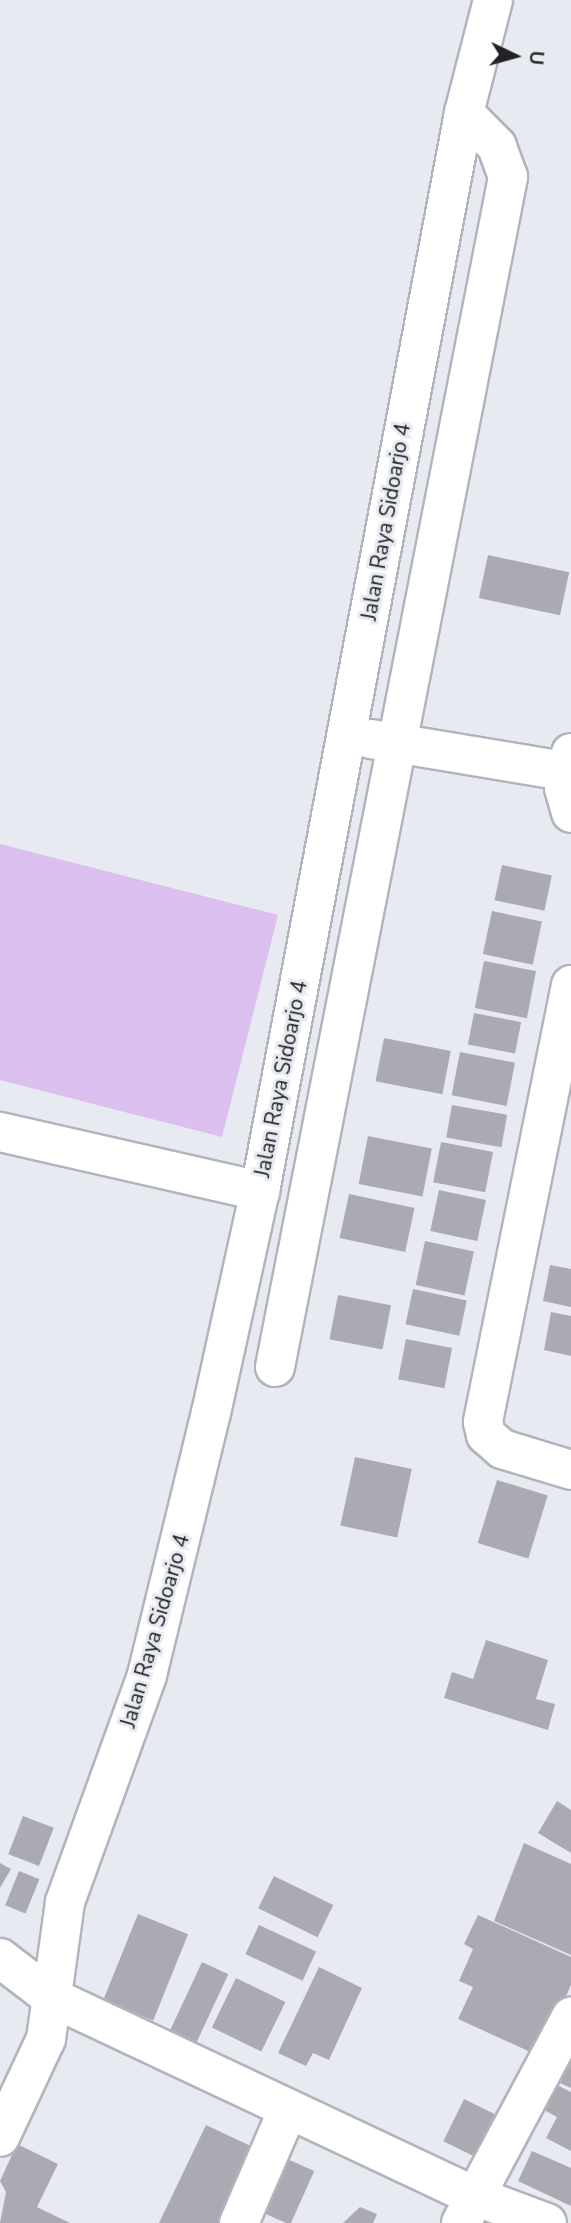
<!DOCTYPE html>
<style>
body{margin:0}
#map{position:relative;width:571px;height:2223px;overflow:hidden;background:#e7eaf1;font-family:"Nunito Sans",sans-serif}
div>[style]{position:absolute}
.green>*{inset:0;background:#dbbfee}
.building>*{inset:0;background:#abaab2;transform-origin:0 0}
.roads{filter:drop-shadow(2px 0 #b1b4bc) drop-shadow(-2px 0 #b1b4bc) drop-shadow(0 2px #b1b4bc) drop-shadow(0 -2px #b1b4bc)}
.minor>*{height:38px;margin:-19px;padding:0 19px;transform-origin:19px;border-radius:19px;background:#fff}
.tertiary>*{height:38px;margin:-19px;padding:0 19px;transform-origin:19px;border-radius:19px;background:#fff}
span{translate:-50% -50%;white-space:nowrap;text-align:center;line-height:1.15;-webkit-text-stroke:6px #e7eaf1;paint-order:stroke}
.street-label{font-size:21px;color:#222325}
.north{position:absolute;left:480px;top:21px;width:70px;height:70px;-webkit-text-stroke:5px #e7eaf1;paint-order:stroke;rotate:95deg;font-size:19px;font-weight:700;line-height:28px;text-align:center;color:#222325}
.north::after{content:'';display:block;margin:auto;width:24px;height:32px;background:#222325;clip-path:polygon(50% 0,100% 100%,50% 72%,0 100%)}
</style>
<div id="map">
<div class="green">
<div style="clip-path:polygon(0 844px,278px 915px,222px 1137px,0 1080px)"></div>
</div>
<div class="building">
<div style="left:488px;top:555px;width:83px;height:44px;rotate:12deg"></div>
<div style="left:502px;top:865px;width:51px;height:36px;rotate:12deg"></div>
<div style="left:492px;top:911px;width:51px;height:44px;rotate:12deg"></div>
<div style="left:484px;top:961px;width:53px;height:48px;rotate:11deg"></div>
<div style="left:474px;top:1013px;width:48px;height:32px;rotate:11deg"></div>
<div style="left:384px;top:1038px;width:68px;height:44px;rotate:11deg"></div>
<div style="left:460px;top:1052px;width:56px;height:44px;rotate:11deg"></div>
<div style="left:452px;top:1105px;width:56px;height:33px;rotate:10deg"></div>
<div style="left:368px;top:1136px;width:65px;height:49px;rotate:11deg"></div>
<div style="left:441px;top:1142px;width:53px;height:41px;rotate:11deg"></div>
<div style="left:439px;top:1190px;width:48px;height:42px;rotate:12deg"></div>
<div style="left:349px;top:1194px;width:67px;height:45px;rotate:12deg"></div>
<div style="left:425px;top:1241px;width:50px;height:45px;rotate:12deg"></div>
<div style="clip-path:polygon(550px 1265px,571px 1269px,571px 1307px,543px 1301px)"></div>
<div style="left:413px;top:1289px;width:55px;height:36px;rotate:12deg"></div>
<div style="left:338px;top:1295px;width:54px;height:45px;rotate:11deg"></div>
<div style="clip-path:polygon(551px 1312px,571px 1316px,571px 1356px,544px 1350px)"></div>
<div style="left:406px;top:1339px;width:47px;height:41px;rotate:11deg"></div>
<div style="left:355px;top:1457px;width:58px;height:70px;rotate:12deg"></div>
<div style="left:497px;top:1480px;width:53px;height:66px;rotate:17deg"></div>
<div style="clip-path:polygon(486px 1640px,548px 1660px,536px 1699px,555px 1704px,548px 1730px,444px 1698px,452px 1672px,473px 1679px)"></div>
<div style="clip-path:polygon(557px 1801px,571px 1810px,571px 1853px,538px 1833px)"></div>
<div style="left:23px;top:1816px;width:33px;height:41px;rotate:21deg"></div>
<div style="clip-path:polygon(524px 1843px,571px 1864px,571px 1955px,494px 1921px)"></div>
<div style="clip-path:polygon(0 1863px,11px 1869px,0 1888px)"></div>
<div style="left:19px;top:1871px;width:22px;height:37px;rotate:22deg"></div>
<div style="left:274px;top:1876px;width:66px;height:36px;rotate:26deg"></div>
<div style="left:138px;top:1914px;width:54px;height:93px;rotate:22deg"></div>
<div style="clip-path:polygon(478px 1915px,571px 1957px,571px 1985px,539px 2056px,458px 2019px,473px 1987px,459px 1981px,473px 1949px,464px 1944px)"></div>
<div style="left:259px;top:1925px;width:63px;height:32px;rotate:25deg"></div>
<div style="left:202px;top:1962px;width:29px;height:92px;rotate:25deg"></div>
<div style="clip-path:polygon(319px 1967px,362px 1988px,329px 2060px,313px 2053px,306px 2066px,278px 2053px)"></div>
<div style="left:236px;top:1978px;width:55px;height:55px;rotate:26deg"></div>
<div style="clip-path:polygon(571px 2058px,571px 2088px,560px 2083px)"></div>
<div style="clip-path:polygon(557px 2085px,571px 2092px,571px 2151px,546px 2138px,557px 2117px,544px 2110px)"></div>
<div style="left:464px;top:2099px;width:34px;height:47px;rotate:26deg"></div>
<div style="clip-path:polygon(206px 2125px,255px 2148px,220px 2223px,159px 2223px)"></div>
<div style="clip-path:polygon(17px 2144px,58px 2164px,37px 2207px,70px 2223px,0 2223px,6px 2192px,0 2181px)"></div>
<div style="clip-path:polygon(532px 2151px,571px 2168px,571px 2206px,518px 2181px)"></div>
<div style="left:274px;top:2153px;width:44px;height:59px;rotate:24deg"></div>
<div style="clip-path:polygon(360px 2207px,377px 2214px,373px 2223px,343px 2223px)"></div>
</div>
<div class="roads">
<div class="minor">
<div style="left:371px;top:739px;width:197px;rotate:9.4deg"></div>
<div style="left:571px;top:753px;width:36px;rotate:101deg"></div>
<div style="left:564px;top:788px;width:26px;rotate:74deg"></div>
<div style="left:571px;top:985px;width:446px;rotate:101.4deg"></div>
<div style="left:483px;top:1422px;width:13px;rotate:77deg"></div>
<div style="left:486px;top:1435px;width:21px;rotate:41deg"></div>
<div style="left:502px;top:1449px;width:72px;rotate:16.9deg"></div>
<div style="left:0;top:1132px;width:267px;rotate:12.8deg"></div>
<div style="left:275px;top:1367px;width:1213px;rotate:-78.92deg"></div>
<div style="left:508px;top:177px;width:33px;rotate:-110deg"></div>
<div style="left:497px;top:146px;width:47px;rotate:-135deg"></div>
<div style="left:0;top:1958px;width:64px;rotate:37.4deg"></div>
<div style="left:51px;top:1997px;width:465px;rotate:25.2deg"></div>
<div style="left:472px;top:2195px;width:80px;rotate:20.5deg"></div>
<div style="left:239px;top:2223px;width:123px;rotate:-66.6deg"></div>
<div style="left:461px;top:2223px;width:234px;rotate:-61.9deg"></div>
</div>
<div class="tertiary">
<div style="left:0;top:2137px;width:108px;rotate:-64.9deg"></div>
<div style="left:46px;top:2039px;width:138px;rotate:-82.1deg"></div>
<div style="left:65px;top:1902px;width:241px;rotate:-70.1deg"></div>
<div style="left:147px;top:1675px;width:270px;rotate:-76.3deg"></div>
<div style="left:211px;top:1413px;width:227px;rotate:-77.6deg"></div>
<div style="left:260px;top:1191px;width:1097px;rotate:-79.28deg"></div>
<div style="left:464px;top:113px;width:117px;rotate:-75.6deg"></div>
</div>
</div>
<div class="street-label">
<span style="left:386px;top:522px;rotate:-80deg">Jalan Raya Sidoarjo 4</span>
<span style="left:281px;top:1079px;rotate:-79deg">Jalan Raya Sidoarjo 4</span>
<span style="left:155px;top:1631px;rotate:-74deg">Jalan Raya Sidoarjo 4</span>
</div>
<div class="north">U</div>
</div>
